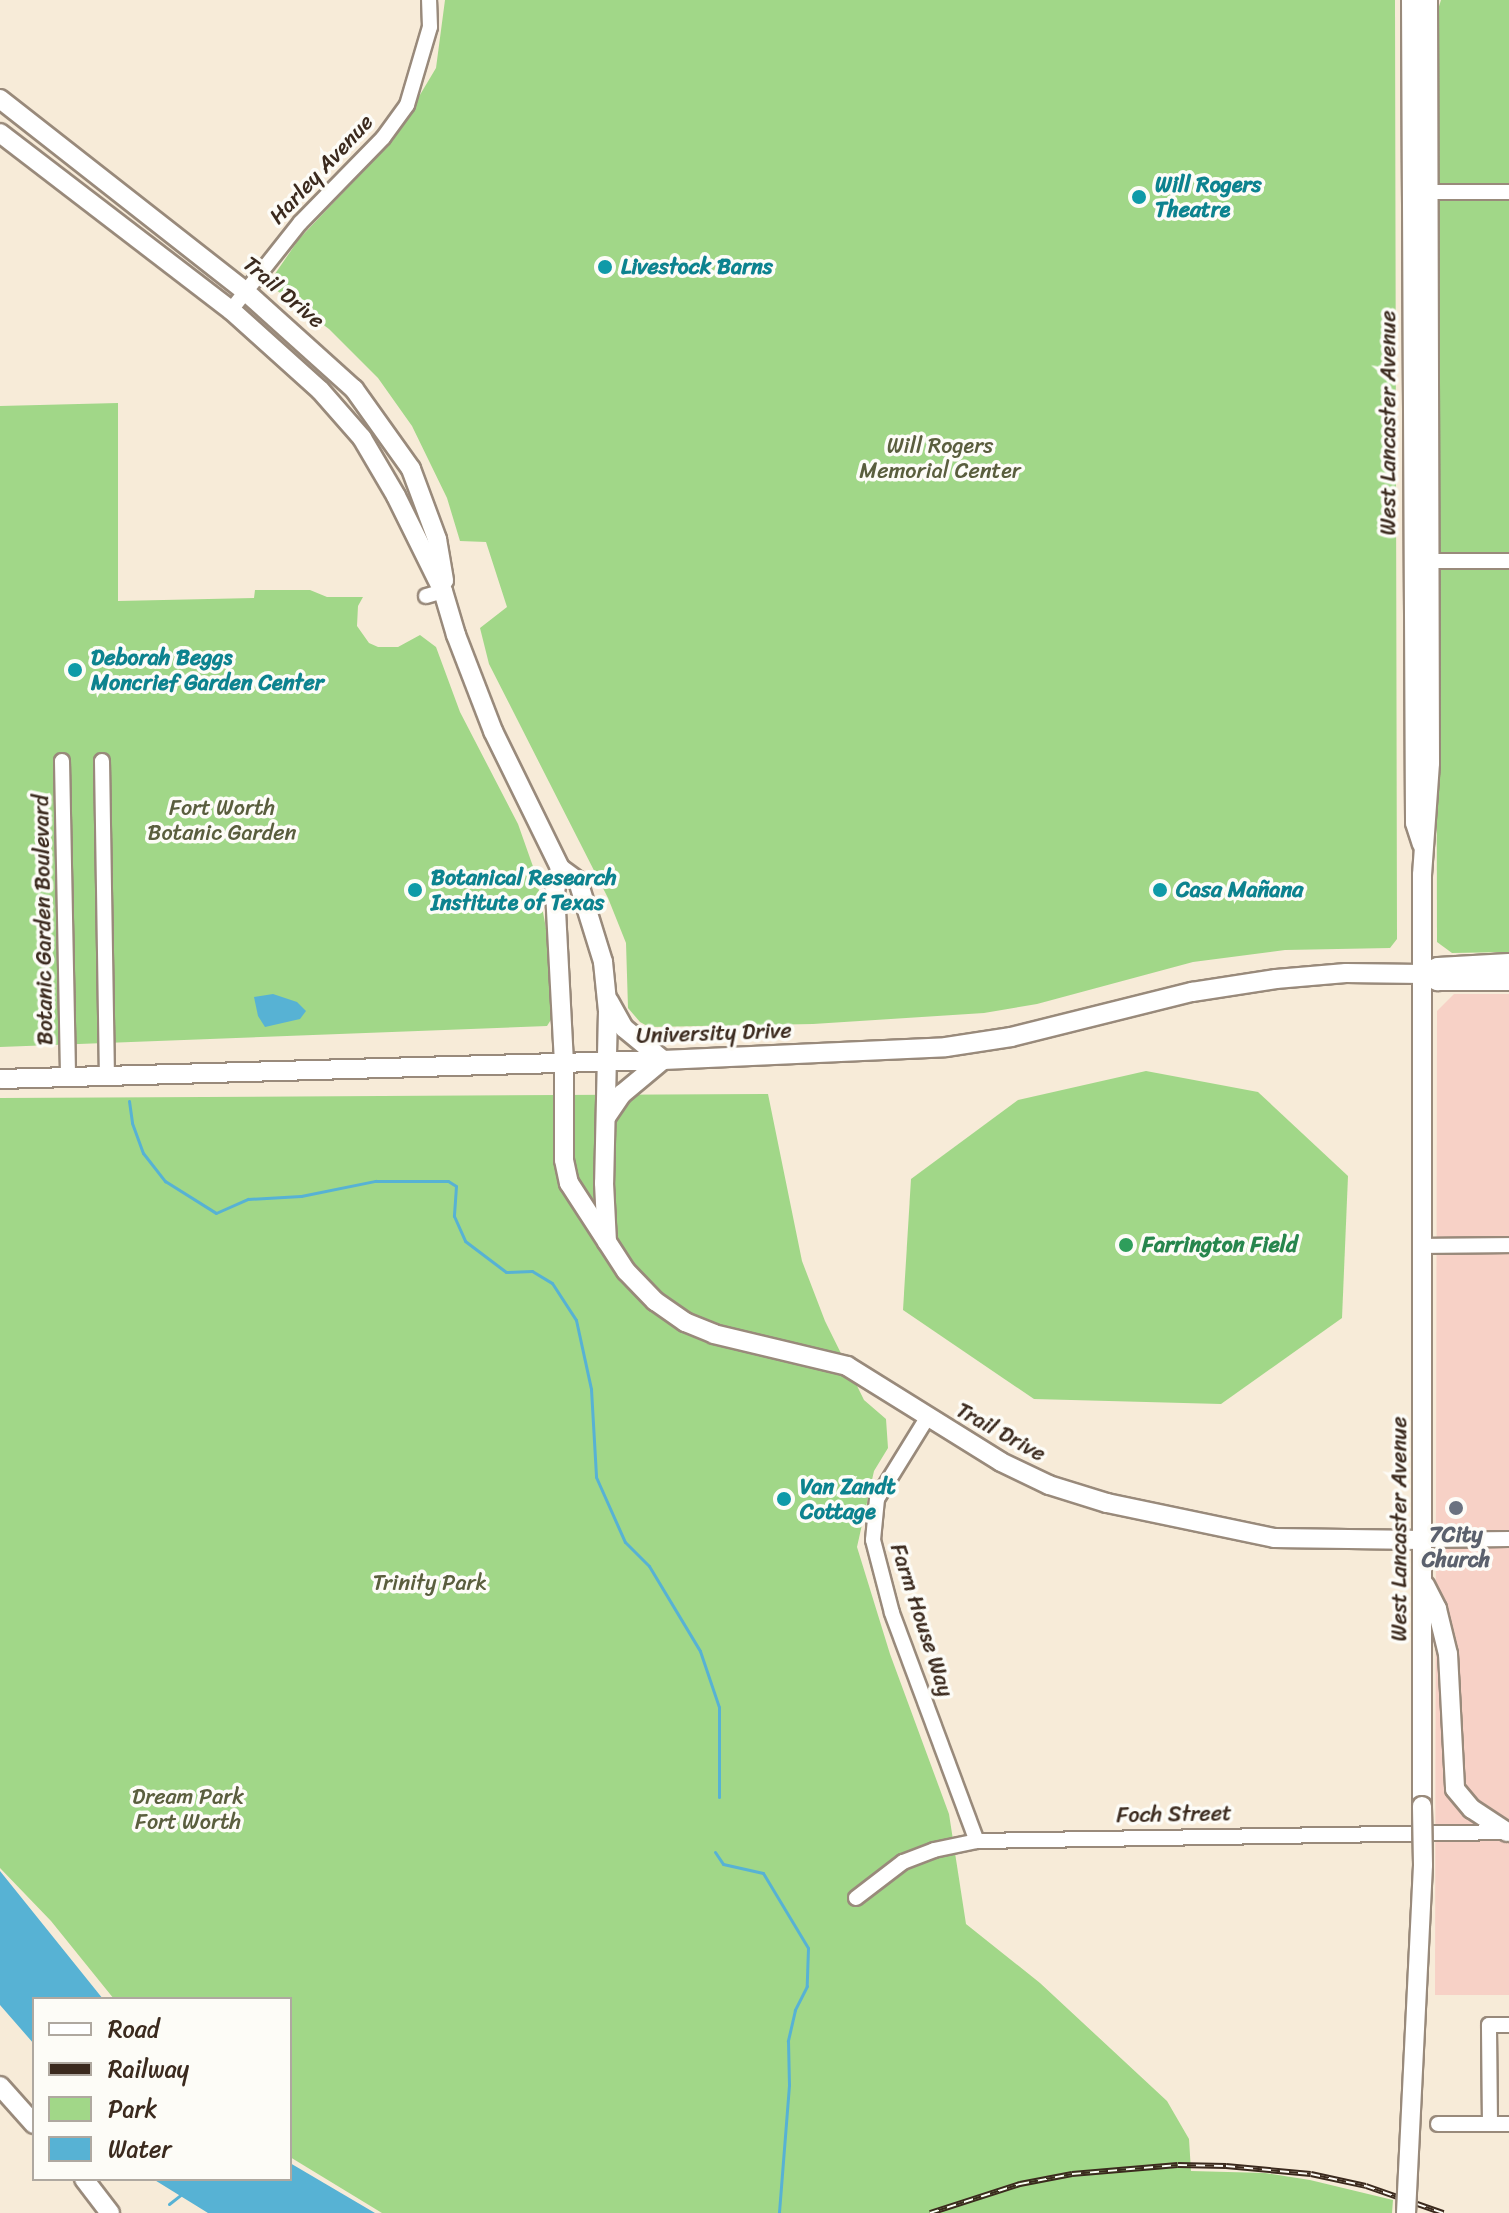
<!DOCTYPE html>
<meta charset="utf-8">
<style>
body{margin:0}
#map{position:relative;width:1509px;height:2213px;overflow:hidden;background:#f7ebd8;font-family:Sriracha,sans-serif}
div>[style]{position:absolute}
.built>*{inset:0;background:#f7d1c6}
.green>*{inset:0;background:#a1d788}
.water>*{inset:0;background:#57b2d4}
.stream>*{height:3px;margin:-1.5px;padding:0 1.5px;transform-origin:1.5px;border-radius:1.5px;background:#57b2d4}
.roads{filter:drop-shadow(2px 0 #998a7b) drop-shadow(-2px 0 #998a7b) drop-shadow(0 2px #998a7b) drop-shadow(0 -2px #998a7b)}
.street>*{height:14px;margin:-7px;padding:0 7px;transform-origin:7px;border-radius:7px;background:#fff}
.secondary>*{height:18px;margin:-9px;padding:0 9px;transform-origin:9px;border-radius:9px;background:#fff}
.rail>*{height:6px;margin-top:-3px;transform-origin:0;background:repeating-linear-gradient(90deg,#fdfcf7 0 9px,#3b2a1e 0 18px);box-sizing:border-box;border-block:2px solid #3b2a1e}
.bridges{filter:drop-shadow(2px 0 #998a7b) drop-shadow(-2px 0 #998a7b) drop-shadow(0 2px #998a7b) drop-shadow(0 -2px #998a7b)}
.secondary-bridge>*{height:18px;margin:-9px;padding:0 9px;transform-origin:9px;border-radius:9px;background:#fff}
.dots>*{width:22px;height:22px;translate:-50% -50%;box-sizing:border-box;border:4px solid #fdfcf7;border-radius:50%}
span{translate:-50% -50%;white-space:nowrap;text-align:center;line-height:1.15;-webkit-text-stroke:7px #fdfcf7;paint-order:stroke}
.street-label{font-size:22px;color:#3b2a1e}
.culture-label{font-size:22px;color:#0d838f;font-weight:700}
.left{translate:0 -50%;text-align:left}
.park-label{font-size:22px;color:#5a5e3e}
.leisure-label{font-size:22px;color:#27864d;font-weight:700}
.worship-label{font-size:22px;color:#5b616d;font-weight:700}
.legend{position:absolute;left:32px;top:1997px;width:260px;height:184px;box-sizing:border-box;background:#fdfcf7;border:2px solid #afa8a0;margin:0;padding:10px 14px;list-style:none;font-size:24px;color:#3b2a1e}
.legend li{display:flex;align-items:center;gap:16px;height:40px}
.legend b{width:40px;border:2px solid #afa8a0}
</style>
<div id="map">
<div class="built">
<div style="clip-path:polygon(1454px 994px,1509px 994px,1509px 1995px,1435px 1995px,1437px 1011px)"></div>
</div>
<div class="green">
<div style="clip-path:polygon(445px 0,1395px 0,1397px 939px,1390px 948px,1285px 950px,1193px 962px,1037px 1004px,984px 1013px,813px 1024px,649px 1027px,640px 1022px,628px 1008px,626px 943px,608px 898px,489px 664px,480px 628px,507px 607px,486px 542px,460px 541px,447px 498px,412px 426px,378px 378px,329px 329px,268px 284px,299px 239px,393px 140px,436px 68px)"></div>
<div style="clip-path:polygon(1441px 0,1509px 0,1509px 952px,1452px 953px,1437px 942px,1435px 19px)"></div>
<div style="clip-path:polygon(118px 403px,118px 601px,254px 598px,255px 590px,310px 590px,327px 597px,363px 597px,358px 606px,357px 626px,369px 643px,378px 647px,398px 647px,420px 635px,436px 647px,460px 712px,518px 824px,536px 875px,548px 939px,552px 1018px,547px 1026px,0 1047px,0 406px)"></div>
<div style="clip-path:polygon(1146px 1071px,1258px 1092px,1348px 1176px,1342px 1318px,1221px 1404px,1034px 1399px,903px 1310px,911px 1179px,1018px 1100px)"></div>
<div style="clip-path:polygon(768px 1094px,802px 1261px,825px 1321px,864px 1400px,886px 1419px,888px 1448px,874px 1471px,857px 1547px,890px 1654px,949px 1814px,966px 1924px,1040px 1983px,1167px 2101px,1189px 2139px,1191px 2171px,1265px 2173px,1310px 2180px,1393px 2200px,1392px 2213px,382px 2213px,290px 2157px,290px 1999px,114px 1999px,51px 1921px,0 1868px,0 1098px)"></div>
</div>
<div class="water">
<div style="clip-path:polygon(273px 994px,297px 1002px,306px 1011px,300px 1019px,265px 1027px,258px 1016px,254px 997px)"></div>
<div style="clip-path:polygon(0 1871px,103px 1999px,34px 1999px,34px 2044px,0 2005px)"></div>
<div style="clip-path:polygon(290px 2163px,375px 2213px,208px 2213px,153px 2179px,290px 2179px)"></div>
</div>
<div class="stream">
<div style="left:129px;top:1101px;width:22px;rotate:82deg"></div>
<div style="left:132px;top:1123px;width:32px;rotate:70deg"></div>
<div style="left:143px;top:1153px;width:36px;rotate:52deg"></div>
<div style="left:165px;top:1181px;width:60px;rotate:32.1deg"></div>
<div style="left:216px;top:1213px;width:35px;rotate:-24deg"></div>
<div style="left:248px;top:1199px;width:53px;rotate:-3.2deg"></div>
<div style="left:301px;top:1196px;width:76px;rotate:-11.5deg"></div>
<div style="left:375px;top:1181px;width:73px"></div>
<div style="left:448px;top:1181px;width:9px;rotate:32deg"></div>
<div style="left:456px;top:1186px;width:30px;rotate:94deg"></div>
<div style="left:454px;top:1216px;width:27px;rotate:66deg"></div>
<div style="left:465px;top:1241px;width:51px;rotate:37.1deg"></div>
<div style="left:506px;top:1272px;width:26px;rotate:-2deg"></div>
<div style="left:532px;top:1271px;width:23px;rotate:31deg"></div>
<div style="left:552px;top:1283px;width:44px;rotate:57deg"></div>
<div style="left:576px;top:1320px;width:71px;rotate:77.7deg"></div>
<div style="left:591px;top:1389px;width:88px;rotate:86.7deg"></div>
<div style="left:596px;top:1477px;width:71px;rotate:66deg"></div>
<div style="left:625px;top:1542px;width:34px;rotate:45deg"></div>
<div style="left:649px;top:1566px;width:99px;rotate:59deg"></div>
<div style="left:700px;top:1651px;width:59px;rotate:71.3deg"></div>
<div style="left:719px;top:1707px;width:90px;rotate:90deg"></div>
<div style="left:715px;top:1852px;width:14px;rotate:56deg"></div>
<div style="left:723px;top:1864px;width:41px;rotate:12.7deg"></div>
<div style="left:763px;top:1873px;width:87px;rotate:59deg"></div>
<div style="left:808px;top:1948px;width:38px;rotate:92deg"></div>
<div style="left:807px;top:1986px;width:27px;rotate:117deg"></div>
<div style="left:795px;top:2010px;width:32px;rotate:103deg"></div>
<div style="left:788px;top:2041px;width:44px;rotate:88.7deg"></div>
<div style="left:789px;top:2085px;width:128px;rotate:94.5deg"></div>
<div style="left:169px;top:2204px;width:16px;rotate:-38deg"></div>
</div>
<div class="roads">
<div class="street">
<div style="left:1421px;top:192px;width:88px"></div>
<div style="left:231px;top:310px;width:111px;rotate:-51.6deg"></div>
<div style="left:300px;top:223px;width:119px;rotate:-45.7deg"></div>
<div style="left:383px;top:138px;width:41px;rotate:-54deg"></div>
<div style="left:407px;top:105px;width:81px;rotate:-73.6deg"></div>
<div style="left:430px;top:27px;width:27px;rotate:-92deg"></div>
<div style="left:1421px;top:561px;width:88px"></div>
<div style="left:426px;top:596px;width:18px;rotate:-16deg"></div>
<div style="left:62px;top:761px;width:317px;rotate:88.9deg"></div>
<div style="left:102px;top:761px;width:316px;rotate:89.1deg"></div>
<div style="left:1424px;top:1246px;width:85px;rotate:-0.7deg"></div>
<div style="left:927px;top:1418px;width:95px;rotate:121.7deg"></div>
<div style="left:877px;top:1499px;width:41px;rotate:95.6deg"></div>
<div style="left:873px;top:1540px;width:75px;rotate:75.4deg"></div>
<div style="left:892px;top:1613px;width:243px;rotate:69.6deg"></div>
<div style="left:1423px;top:1540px;width:86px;rotate:-0.7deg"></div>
<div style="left:856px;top:1898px;width:59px;rotate:-37.5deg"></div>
<div style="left:903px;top:1862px;width:33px;rotate:-21deg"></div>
<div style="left:934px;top:1850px;width:44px;rotate:-11.8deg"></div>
<div style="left:977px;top:1841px;width:530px;rotate:-0.97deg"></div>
<div style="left:1438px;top:2124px;width:71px"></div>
<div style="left:1490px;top:2124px;width:99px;rotate:-90.6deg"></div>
<div style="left:1489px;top:2025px;width:20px"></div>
</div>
<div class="secondary">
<div style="left:1411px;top:0;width:823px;rotate:89.72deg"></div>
<div style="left:1415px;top:823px;width:22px;rotate:72deg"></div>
<div style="left:0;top:99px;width:311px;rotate:38.1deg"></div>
<div style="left:245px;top:291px;width:147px;rotate:42deg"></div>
<div style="left:354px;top:389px;width:98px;rotate:54.5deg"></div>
<div style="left:411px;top:469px;width:75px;rotate:69.6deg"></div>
<div style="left:437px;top:539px;width:42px;rotate:80.3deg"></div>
<div style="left:0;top:133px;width:291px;rotate:37.5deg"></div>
<div style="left:231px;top:310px;width:120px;rotate:42deg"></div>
<div style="left:320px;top:390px;width:64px;rotate:48.8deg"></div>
<div style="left:362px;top:438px;width:67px;rotate:59.6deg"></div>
<div style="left:396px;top:496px;width:106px;rotate:63.7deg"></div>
<div style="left:443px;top:591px;width:46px;rotate:73.5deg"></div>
<div style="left:456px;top:635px;width:103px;rotate:68.9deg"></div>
<div style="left:493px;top:731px;width:153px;rotate:63.9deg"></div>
<div style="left:560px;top:868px;width:22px;rotate:36deg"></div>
<div style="left:578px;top:881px;width:85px;rotate:72.8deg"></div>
<div style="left:603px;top:962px;width:49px;rotate:84.2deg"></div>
<div style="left:608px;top:1011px;width:172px;rotate:91.3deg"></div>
<div style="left:604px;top:1183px;width:59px;rotate:87.1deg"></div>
<div style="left:560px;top:868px;width:24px;rotate:102deg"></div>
<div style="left:555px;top:891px;width:171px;rotate:87deg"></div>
<div style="left:564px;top:1062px;width:98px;rotate:90deg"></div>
<div style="left:564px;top:1160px;width:24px;rotate:78deg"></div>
<div style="left:569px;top:1183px;width:105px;rotate:57.1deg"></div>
<div style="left:626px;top:1271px;width:42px;rotate:46deg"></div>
<div style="left:655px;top:1301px;width:37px;rotate:35deg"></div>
<div style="left:685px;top:1322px;width:31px;rotate:22deg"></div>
<div style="left:714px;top:1334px;width:137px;rotate:13.5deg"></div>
<div style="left:847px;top:1366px;width:181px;rotate:31.9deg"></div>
<div style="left:1001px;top:1462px;width:53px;rotate:25.6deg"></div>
<div style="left:1049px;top:1485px;width:61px;rotate:17.2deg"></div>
<div style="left:1107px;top:1503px;width:171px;rotate:11.8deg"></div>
<div style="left:1274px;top:1538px;width:149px;rotate:0.8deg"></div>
<div style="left:1422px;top:974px;width:17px;rotate:-24deg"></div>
<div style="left:1438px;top:967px;width:71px;rotate:-3.2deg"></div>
<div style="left:609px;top:1001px;width:31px;rotate:61deg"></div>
<div style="left:624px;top:1028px;width:50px;rotate:39.4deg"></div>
<div style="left:0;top:1079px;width:663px;rotate:-1.64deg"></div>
<div style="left:663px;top:1060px;width:283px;rotate:-2.6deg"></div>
<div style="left:946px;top:1047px;width:66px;rotate:-8.7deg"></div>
<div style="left:1011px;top:1037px;width:187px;rotate:-14deg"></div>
<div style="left:1192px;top:992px;width:85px;rotate:-8.8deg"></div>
<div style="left:1276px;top:979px;width:70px;rotate:-4.9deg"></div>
<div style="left:1346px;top:973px;width:76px;rotate:0.8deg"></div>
<div style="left:1422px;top:974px;width:17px;rotate:25deg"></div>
<div style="left:1437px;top:981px;width:72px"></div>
<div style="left:607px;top:1116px;width:27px;rotate:-56deg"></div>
<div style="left:622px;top:1094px;width:53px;rotate:-39.7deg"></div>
<div style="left:1425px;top:1585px;width:27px;rotate:63deg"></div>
<div style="left:1437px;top:1609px;width:46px;rotate:76.3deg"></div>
<div style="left:1448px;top:1654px;width:135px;rotate:87deg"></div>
<div style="left:1455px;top:1789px;width:26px;rotate:50deg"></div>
<div style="left:1472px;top:1809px;width:42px;rotate:33.3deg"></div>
<div style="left:1422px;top:1806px;width:931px;rotate:-90deg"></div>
<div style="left:1422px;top:875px;width:112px;rotate:-85.9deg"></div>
<div style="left:1430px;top:763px;width:763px;rotate:-90.15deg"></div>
<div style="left:0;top:2086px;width:51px;rotate:48.2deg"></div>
<div style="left:84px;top:2179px;width:43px;rotate:52.6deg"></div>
</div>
</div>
<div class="rail">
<div style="left:930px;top:2213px;width:95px;rotate:-17.9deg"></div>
<div style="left:1020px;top:2184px;width:53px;rotate:-10.9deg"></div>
<div style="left:1072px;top:2174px;width:106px;rotate:-4.9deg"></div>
<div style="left:1178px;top:2165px;width:48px;rotate:1.2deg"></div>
<div style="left:1226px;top:2166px;width:85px;rotate:5.4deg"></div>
<div style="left:1311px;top:2174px;width:56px;rotate:12.3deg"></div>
<div style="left:1366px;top:2186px;width:82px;rotate:19.3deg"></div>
</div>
<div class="bridges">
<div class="secondary-bridge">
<div style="left:1406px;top:2213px;width:348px;rotate:-87.2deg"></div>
<div style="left:1423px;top:1865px;width:59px;rotate:-91deg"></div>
</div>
</div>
<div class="dots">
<div style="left:1139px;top:197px;background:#0f9aa8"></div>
<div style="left:605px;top:267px;background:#0f9aa8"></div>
<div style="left:75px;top:670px;background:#0f9aa8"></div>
<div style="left:415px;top:890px;background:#0f9aa8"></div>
<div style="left:1160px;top:890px;background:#0f9aa8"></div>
<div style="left:1126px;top:1245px;background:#2e9e5b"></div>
<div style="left:784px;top:1499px;background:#0f9aa8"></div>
<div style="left:1456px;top:1508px;background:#6b7280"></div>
</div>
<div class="street-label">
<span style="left:321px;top:169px;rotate:-47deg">Harley Avenue</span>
<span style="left:284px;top:292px;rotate:40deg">Trail Drive</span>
<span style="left:1388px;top:423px;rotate:-90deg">West Lancaster Avenue</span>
<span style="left:43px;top:920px;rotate:-91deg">Botanic Garden Boulevard</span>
<span style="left:714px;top:1033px;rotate:-2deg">University Drive</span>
<span style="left:1001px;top:1432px;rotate:29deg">Trail Drive</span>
<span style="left:1399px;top:1529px;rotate:-90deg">West Lancaster Avenue</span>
<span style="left:922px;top:1620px;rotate:72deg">Farm House Way</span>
<span style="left:1174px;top:1814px;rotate:-1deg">Foch Street</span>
</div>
<div class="culture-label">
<span class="left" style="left:1155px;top:197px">Will Rogers<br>Theatre</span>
<span class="left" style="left:621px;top:267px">Livestock Barns</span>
<span class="left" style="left:91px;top:670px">Deborah Beggs<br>Moncrief Garden Center</span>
<span class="left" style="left:431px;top:890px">Botanical Research<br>Institute of Texas</span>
<span class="left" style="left:1176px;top:890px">Casa Mañana</span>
<span class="left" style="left:800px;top:1499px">Van Zandt<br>Cottage</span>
</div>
<div class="park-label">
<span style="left:940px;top:458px">Will Rogers<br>Memorial Center</span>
<span style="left:222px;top:820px">Fort Worth<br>Botanic Garden</span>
<span style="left:430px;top:1583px">Trinity Park</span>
<span style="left:188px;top:1809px">Dream Park<br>Fort Worth</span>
</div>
<div class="leisure-label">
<span class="left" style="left:1142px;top:1245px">Farrington Field</span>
</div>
<div class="worship-label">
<span style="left:1456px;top:1547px">7City<br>Church</span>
</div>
<ul class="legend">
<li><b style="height:10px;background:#fff"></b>Road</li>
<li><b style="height:10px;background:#3b2a1e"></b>Railway</li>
<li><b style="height:22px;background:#a1d788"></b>Park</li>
<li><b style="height:22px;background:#57b2d4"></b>Water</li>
</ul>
</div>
